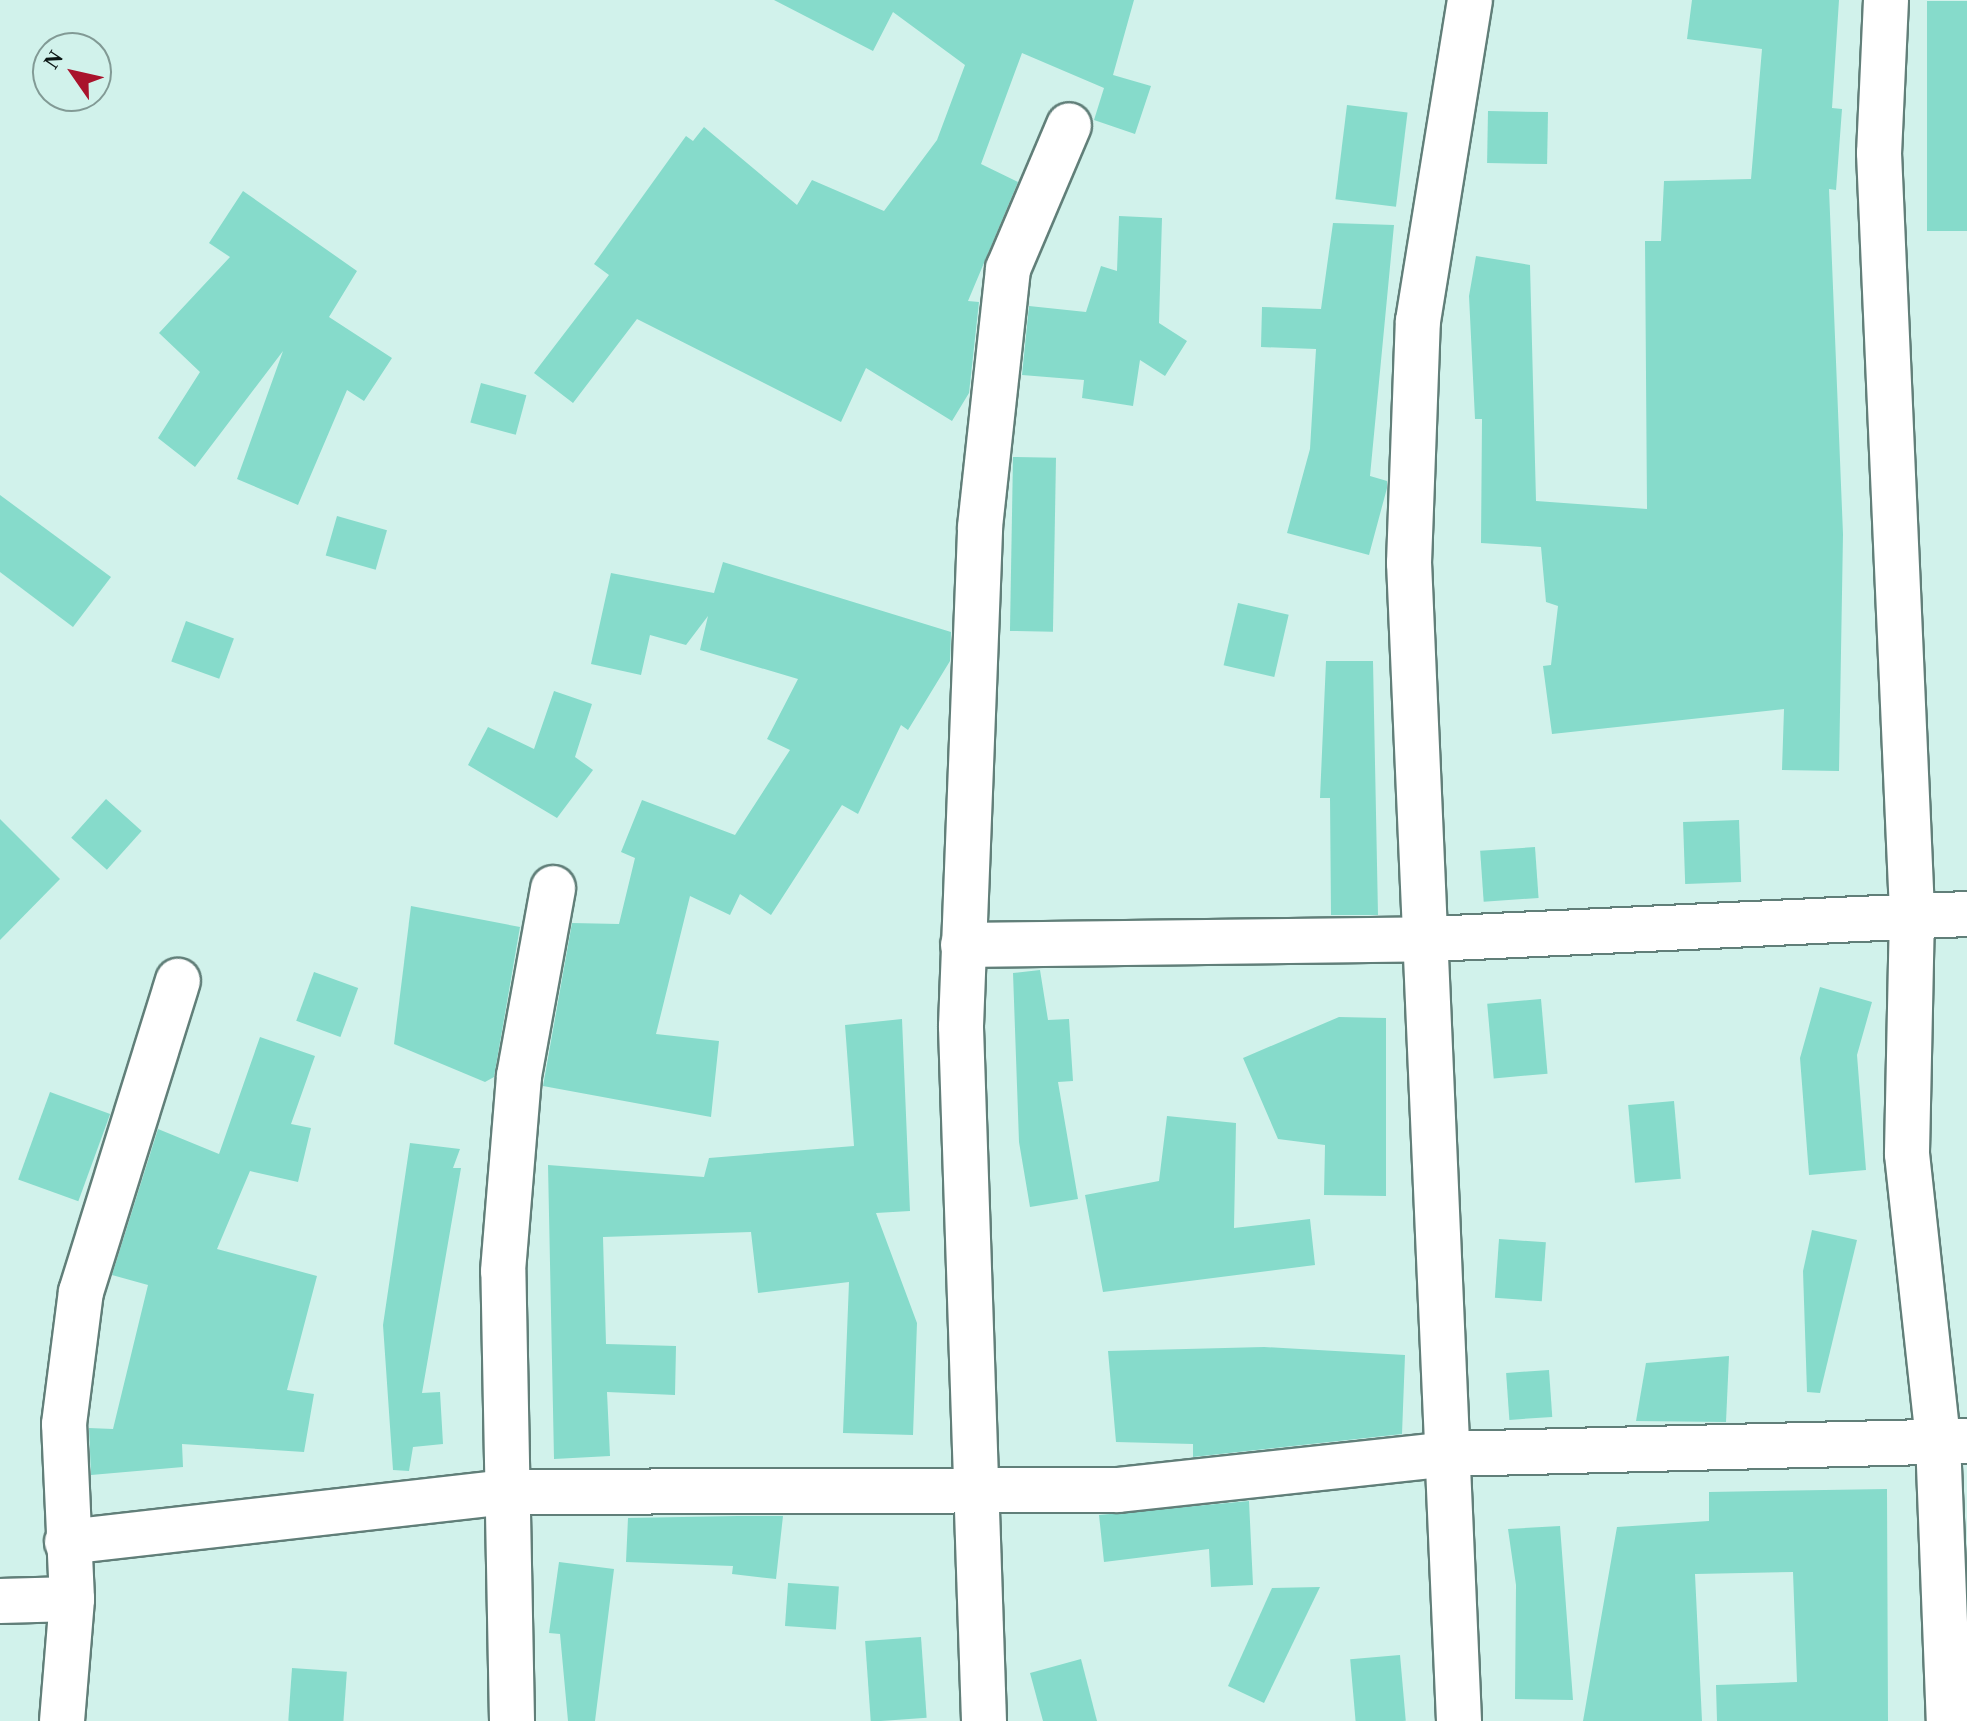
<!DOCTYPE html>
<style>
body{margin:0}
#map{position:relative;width:1967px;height:1721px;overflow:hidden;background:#d1f2eb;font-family:"Times New Roman",serif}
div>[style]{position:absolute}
.building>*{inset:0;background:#86dbcb;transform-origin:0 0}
.roads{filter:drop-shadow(2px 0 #617f79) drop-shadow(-2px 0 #617f79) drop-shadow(0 2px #617f79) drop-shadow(0 -2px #617f79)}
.minor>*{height:44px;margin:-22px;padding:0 22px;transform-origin:22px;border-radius:22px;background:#fff}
span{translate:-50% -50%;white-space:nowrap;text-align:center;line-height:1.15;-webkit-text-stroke:6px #d1f2eb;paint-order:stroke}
.north{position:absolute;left:32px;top:32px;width:80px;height:80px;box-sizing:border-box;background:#d1f2eb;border:2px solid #829a95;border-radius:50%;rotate:304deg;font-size:22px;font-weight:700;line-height:32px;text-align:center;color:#0b1614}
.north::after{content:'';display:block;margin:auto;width:28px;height:36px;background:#a9132c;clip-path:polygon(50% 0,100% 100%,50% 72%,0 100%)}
</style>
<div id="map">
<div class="building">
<div style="clip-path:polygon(774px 0,1134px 0,1113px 75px,1151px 86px,1135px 134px,1094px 120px,1104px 88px,1022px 53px,981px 164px,1018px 182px,968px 301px,979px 302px,969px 393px,952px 421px,866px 368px,841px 422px,637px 319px,573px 403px,534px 373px,609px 275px,594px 264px,686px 136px,693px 141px,704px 127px,797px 205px,812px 180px,884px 211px,937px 140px,965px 65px,893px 12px,873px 51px)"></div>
<div style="clip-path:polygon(1692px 0,1839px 0,1832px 108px,1842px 109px,1836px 190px,1829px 189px,1843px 534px,1839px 771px,1782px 770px,1784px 709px,1552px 734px,1543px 666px,1551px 665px,1558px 606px,1546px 602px,1541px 547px,1481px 543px,1482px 419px,1475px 419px,1469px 296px,1476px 256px,1530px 265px,1536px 501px,1647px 509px,1645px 241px,1661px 241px,1664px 181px,1751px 179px,1762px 49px,1687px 39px)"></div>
<div style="left:1927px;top:1px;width:40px;height:230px"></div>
<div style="left:1347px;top:105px;width:61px;height:95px;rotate:7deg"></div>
<div style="left:1488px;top:111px;width:60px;height:52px;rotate:1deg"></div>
<div style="clip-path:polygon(243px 191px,357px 271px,329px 317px,392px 358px,364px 401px,347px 390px,298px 505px,237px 479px,283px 351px,195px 467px,158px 438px,200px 372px,159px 333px,230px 257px,209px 243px)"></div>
<div style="clip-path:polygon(1119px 216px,1162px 218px,1159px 323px,1187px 341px,1165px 376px,1140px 360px,1133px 406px,1082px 398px,1084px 380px,1022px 375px,1029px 306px,1086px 312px,1101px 266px,1117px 271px)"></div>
<div style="clip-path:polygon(1333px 223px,1394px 225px,1370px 476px,1387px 481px,1387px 488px,1369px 555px,1287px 533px,1310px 449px,1316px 349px,1261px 347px,1262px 307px,1321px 309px)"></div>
<div style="left:481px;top:383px;width:47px;height:41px;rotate:15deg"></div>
<div style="left:1013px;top:457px;width:43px;height:174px;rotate:1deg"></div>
<div style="clip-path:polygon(0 495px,111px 577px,73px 627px,0 572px)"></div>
<div style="left:337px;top:516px;width:52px;height:41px;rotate:16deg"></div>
<div style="clip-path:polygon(723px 562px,951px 632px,950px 661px,908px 730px,901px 725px,858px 814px,842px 805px,771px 915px,740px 894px,730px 915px,690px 896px,656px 1034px,719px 1041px,711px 1117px,543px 1086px,572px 923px,619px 924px,635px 858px,621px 852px,642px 800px,735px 835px,790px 750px,767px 739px,798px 679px,700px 650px,708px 616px,686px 645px,650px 635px,641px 675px,591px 664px,611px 573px,714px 593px)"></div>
<div style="left:1238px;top:603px;width:52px;height:64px;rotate:13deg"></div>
<div style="left:186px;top:621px;width:51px;height:43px;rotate:20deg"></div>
<div style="clip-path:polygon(1326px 661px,1373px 661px,1378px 915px,1331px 915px,1330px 798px,1320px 798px)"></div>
<div style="clip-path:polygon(554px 691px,592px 704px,575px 757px,593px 770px,557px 818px,468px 765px,488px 727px,534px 749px)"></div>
<div style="left:106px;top:799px;width:48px;height:52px;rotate:42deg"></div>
<div style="clip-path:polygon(0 819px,60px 879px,0 940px)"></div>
<div style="left:1739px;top:820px;width:62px;height:56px;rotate:88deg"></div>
<div style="left:1535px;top:847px;width:51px;height:55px;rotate:86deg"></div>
<div style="clip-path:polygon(411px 906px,520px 927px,494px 1077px,485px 1082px,394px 1044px)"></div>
<div style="clip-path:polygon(1040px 970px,1048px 1020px,1069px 1019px,1073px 1081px,1058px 1082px,1078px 1199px,1030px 1207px,1019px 1142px,1013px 973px)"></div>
<div style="left:314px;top:972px;width:47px;height:52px;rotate:20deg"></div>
<div style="clip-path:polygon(1820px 987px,1872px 1002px,1857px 1055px,1866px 1170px,1809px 1175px,1800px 1058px)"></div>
<div style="left:1541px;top:999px;width:75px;height:54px;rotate:85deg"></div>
<div style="clip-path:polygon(1339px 1017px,1386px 1018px,1386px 1196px,1324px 1195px,1325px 1145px,1278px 1139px,1243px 1058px)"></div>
<div style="clip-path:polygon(902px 1019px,910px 1211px,876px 1213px,917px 1323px,913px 1435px,843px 1433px,849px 1282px,758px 1293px,751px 1232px,603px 1237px,606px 1344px,676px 1346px,675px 1395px,607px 1392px,610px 1456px,554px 1459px,548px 1165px,704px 1177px,709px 1158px,854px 1146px,845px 1025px)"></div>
<div style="clip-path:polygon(260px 1037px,315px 1056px,291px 1124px,311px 1128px,298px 1182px,250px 1171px,217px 1249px,317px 1276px,287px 1390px,314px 1394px,304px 1452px,182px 1444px,183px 1467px,91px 1475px,89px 1428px,113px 1429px,148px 1285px,112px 1275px,158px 1129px,219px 1154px)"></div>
<div style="left:50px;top:1092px;width:64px;height:93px;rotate:20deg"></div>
<div style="left:1674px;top:1101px;width:78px;height:46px;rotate:85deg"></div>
<div style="clip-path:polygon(1167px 1116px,1236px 1123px,1234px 1228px,1310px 1219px,1315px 1265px,1103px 1292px,1085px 1195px,1159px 1181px)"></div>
<div style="clip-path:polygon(410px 1143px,460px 1149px,453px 1168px,461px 1168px,422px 1393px,440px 1392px,443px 1444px,413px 1447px,409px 1471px,393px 1470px,383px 1325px)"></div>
<div style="clip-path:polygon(1812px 1230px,1857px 1240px,1820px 1393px,1807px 1392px,1803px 1271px)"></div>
<div style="left:1499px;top:1239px;width:47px;height:59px;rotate:4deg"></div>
<div style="clip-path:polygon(1264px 1347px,1405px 1355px,1402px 1434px,1193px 1457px,1193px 1444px,1116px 1442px,1108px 1351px)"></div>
<div style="clip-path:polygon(1729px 1356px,1726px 1422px,1636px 1421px,1646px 1363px)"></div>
<div style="left:1549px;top:1370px;width:47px;height:43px;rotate:86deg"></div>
<div style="clip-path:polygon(1887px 1489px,1888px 1721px,1717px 1721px,1716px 1685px,1797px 1682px,1793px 1572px,1695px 1574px,1702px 1721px,1583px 1721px,1617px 1527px,1709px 1521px,1709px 1492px)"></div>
<div style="clip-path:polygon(1249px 1501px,1253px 1585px,1211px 1587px,1209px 1549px,1104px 1562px,1099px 1515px)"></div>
<div style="clip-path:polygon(738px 1516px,783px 1516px,776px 1579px,732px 1574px,733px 1566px,626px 1562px,628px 1518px)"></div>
<div style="clip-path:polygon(1560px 1526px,1573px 1700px,1515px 1699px,1516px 1585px,1508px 1529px)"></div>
<div style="clip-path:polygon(559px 1562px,614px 1569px,595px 1721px,568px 1721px,560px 1634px,549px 1633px)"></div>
<div style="left:788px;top:1583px;width:51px;height:43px;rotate:4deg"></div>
<div style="clip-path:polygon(1320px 1587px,1264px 1703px,1228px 1686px,1272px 1588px)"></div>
<div style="left:921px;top:1637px;width:81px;height:56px;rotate:86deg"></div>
<div style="left:1400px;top:1655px;width:66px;height:50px;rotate:85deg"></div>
<div style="clip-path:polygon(1081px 1659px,1097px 1721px,1043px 1721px,1030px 1673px)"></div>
<div style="left:292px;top:1668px;width:55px;height:53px;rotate:4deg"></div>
</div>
<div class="roads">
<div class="minor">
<div style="left:1886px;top:0;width:153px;rotate:92.6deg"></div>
<div style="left:1879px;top:153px;width:761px;rotate:87.51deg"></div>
<div style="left:1912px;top:913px;width:241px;rotate:91.2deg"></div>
<div style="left:1907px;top:1154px;width:288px;rotate:83.8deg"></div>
<div style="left:1938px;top:1440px;width:281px;rotate:87.8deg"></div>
<div style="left:963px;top:945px;width:467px;rotate:-0.7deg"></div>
<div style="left:1430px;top:939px;width:538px;rotate:-2.67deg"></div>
<div style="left:67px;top:1542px;width:439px;rotate:-6.5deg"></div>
<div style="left:503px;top:1492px;width:615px;rotate:-0.19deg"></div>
<div style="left:1118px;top:1490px;width:331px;rotate:-6.2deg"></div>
<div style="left:1447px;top:1454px;width:520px;rotate:-1.43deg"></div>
<div style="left:0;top:1601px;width:72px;rotate:-1.6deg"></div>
<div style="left:62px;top:1721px;width:122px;rotate:-85.3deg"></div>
<div style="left:72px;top:1599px;width:175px;rotate:-92.6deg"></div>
<div style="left:64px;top:1424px;width:133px;rotate:-82.7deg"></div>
<div style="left:81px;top:1292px;width:326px;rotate:-72.7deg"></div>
<div style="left:512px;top:1721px;width:450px;rotate:-91.1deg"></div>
<div style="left:503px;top:1271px;width:196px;rotate:-85.3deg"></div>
<div style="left:519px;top:1076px;width:191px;rotate:-79.7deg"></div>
<div style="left:984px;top:1721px;width:695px;rotate:-91.9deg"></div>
<div style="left:961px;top:1026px;width:499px;rotate:-87.8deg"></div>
<div style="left:980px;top:527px;width:260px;rotate:-83.8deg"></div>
<div style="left:1008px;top:269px;width:156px;rotate:-67deg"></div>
<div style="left:1459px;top:1721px;width:1159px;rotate:-92.47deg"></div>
<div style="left:1409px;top:563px;width:242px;rotate:-87.9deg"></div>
<div style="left:1418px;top:321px;width:325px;rotate:-80.8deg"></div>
</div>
</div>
<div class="north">N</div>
</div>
